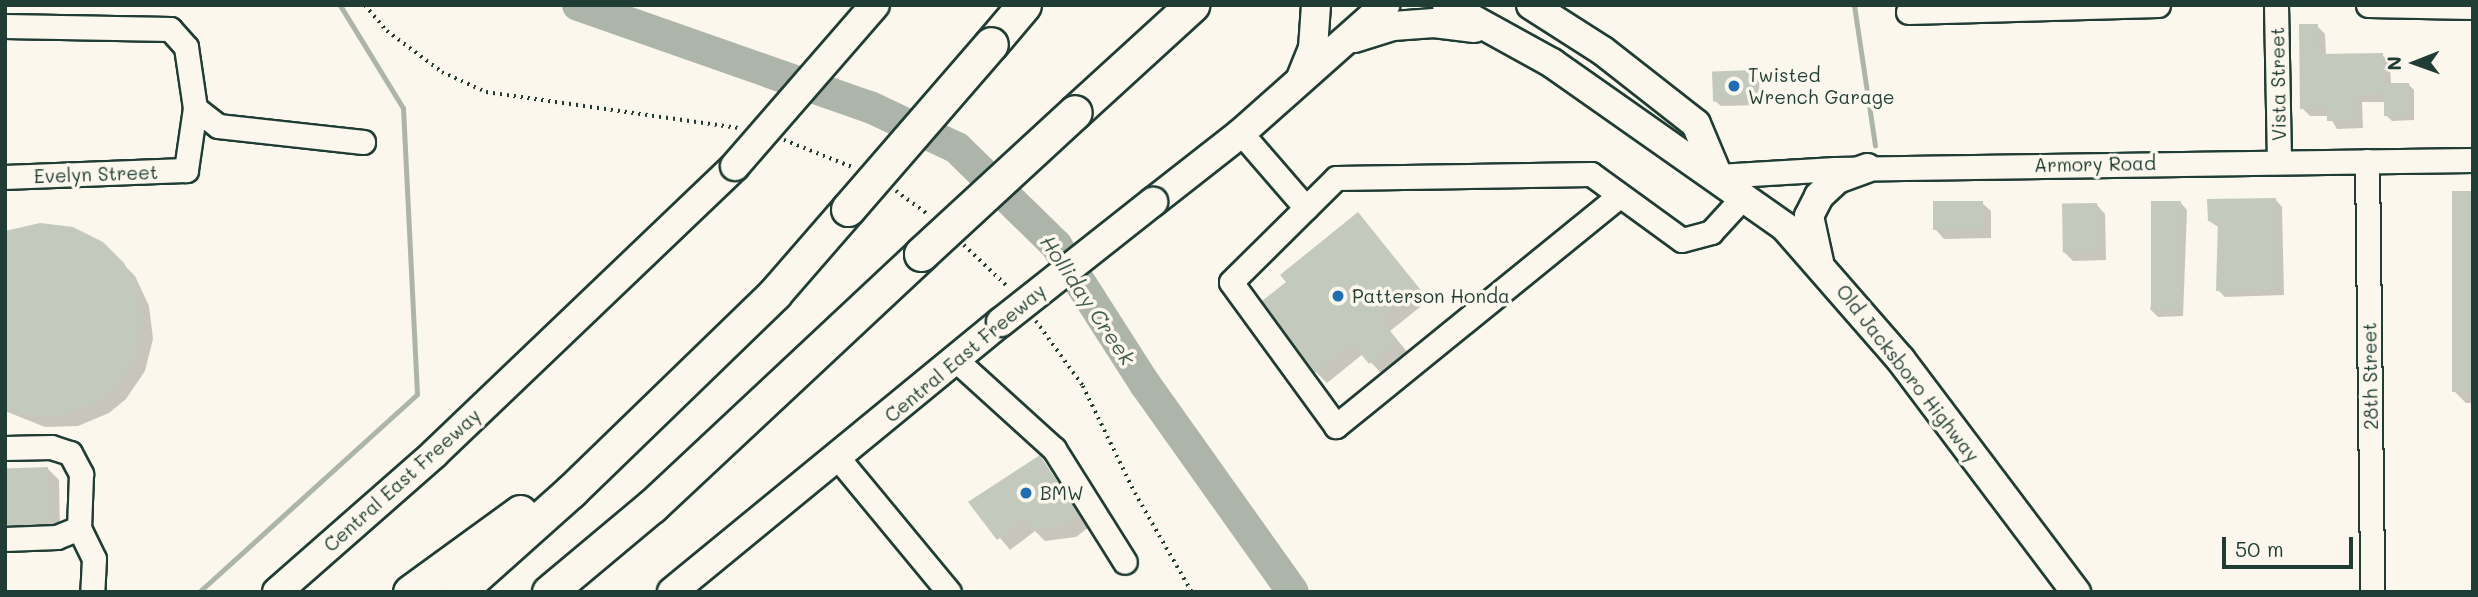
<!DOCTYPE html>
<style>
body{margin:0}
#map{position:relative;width:2478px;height:597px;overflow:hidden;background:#fbf7ec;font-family:Mali,sans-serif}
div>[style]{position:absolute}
.shadow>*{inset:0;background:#0003}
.stream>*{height:5px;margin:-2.5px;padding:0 2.5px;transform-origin:2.5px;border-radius:2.5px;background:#adb4aa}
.river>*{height:32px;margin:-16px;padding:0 16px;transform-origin:16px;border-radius:16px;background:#adb4aa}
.building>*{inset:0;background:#c4c9be;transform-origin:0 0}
.path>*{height:3.5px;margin-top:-1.75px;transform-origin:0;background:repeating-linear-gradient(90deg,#1f3d34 0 2px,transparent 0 7px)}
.roads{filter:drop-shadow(2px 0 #1f3d34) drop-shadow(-2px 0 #1f3d34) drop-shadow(0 2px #1f3d34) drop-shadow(0 -2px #1f3d34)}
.minor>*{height:23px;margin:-11.5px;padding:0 11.5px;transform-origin:11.5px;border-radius:11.5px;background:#fbf7ec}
.major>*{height:28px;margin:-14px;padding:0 14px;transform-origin:14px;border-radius:14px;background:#fbf7ec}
.highway>*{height:33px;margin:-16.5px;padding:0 16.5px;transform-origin:16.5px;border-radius:16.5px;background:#fbf7ec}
.bridges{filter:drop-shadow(2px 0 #1f3d34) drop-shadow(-2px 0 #1f3d34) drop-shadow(0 2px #1f3d34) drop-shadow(0 -2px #1f3d34)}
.major-bridge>*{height:28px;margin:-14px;padding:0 14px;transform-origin:14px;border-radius:14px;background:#fbf7ec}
.highway-bridge>*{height:33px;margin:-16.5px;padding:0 16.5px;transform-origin:16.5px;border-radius:16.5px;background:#fbf7ec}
.dots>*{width:19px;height:19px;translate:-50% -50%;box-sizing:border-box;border:4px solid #fbf7ec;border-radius:50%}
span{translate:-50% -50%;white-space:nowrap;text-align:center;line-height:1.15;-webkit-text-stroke:7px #fbf7ec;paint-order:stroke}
.poi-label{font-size:19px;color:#1f3d34}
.left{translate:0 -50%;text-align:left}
.street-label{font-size:19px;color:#1f3d34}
.water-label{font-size:21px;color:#425b52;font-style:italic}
.frame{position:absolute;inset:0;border:7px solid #1f3d34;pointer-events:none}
.north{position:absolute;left:2380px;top:28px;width:70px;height:70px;-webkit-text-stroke:5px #fbf7ec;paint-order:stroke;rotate:269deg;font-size:19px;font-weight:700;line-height:28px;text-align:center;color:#1f3d34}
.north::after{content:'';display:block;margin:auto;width:24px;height:32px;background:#1f3d34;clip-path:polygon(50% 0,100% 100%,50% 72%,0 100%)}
.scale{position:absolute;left:2222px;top:537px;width:131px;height:32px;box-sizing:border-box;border:4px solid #1f3d34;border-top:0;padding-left:9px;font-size:21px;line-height:24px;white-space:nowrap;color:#1f3d34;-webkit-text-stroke:5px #fbf7ec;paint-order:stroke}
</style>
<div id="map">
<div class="shadow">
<div style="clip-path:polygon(2317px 26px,2325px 34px,2326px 56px,2382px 55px,2390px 63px,2391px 85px,2408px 84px,2414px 90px,2414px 120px,2392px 121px,2386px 115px,2386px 102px,2362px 102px,2363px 128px,2337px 129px,2329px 116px,2310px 116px,2302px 108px)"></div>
<div style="clip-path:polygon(1753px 72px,1759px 77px,1760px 105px,1721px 106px,1715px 101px)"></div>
<div style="clip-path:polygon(2473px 193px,2473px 403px,2466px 403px,2455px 392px)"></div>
<div style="clip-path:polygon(2275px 199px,2282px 207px,2284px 295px,2225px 297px,2218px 290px,2220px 228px,2209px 221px)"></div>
<div style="clip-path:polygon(2180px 202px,2187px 210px,2183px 316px,2158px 317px,2150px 309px)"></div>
<div style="clip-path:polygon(1982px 203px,1991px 211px,1991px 238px,1944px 239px,1936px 230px)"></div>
<div style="clip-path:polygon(2097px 205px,2105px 214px,2106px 260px,2073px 261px,2064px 252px)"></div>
<div style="clip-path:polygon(1358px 214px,1429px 300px,1390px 331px,1408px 353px,1382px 374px,1363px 354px,1327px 383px,1316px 372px,1288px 282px)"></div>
<div style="clip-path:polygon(5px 234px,102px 243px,135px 276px,149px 306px,153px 339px,145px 371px,126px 399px,109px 413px,78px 426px,45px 427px,5px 411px)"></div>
<div style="clip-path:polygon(1040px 457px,1089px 527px,1076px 537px,1045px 541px,1035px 531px,1010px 550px,971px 502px)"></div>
<div style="clip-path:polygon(48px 469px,59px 480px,60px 534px,5px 543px,5px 470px)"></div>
</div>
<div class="stream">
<div style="left:1854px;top:5px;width:142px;rotate:81.5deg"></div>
<div style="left:199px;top:592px;width:294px;rotate:-42.2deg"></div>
<div style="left:417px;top:394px;width:286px;rotate:-92.8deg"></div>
<div style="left:403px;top:108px;width:121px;rotate:-121.5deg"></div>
</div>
<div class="river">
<div style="left:578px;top:5px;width:309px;rotate:19.3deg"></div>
<div style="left:870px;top:107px;width:96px;rotate:25.2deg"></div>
<div style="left:957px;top:148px;width:139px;rotate:44.4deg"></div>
<div style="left:1056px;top:245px;width:165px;rotate:57.4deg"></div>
<div style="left:1145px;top:384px;width:255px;rotate:54.6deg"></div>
</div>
<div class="building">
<div style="clip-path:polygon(2299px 24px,2318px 24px,2318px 54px,2383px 53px,2384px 94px,2355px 95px,2355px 121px,2327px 121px,2327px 108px,2300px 109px)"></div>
<div style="left:1754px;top:70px;width:30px;height:42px;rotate:88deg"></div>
<div style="left:2384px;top:83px;width:25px;height:33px"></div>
<div style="left:2473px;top:191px;width:201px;height:21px;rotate:90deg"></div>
<div style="clip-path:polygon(2276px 198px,2278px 289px,2216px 291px,2218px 221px,2208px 221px,2207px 199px)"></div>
<div style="left:1983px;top:201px;width:29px;height:50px;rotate:90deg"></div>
<div style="left:2151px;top:201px;width:30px;height:109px"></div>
<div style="left:2097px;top:203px;width:49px;height:35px;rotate:89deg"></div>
<div style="clip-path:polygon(1358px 212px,1419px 288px,1380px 319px,1398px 341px,1369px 364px,1352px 343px,1315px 373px,1262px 301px,1286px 282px,1280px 275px)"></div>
<div style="clip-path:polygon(40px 223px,73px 227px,103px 242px,124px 263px,139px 293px,142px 327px,134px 360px,115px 388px,98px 402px,66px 415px,33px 417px,5px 408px,5px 231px)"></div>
<div style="clip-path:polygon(1040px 455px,1079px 515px,1065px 526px,1032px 530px,1024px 520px,997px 540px,968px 502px)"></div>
<div style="left:48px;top:467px;width:56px;height:43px;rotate:88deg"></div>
</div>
<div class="path">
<div style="left:365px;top:5px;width:34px;rotate:50deg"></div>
<div style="left:387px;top:31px;width:69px;rotate:36.7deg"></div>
<div style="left:442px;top:72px;width:48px;rotate:24.4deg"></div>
<div style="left:486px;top:92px;width:257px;rotate:8.1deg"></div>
<div style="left:784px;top:140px;width:73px;rotate:21.7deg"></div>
<div style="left:896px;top:191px;width:41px;rotate:36deg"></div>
<div style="left:964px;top:245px;width:62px;rotate:43.7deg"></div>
<div style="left:1036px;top:321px;width:80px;rotate:54.1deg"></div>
<div style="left:1083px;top:386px;width:119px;rotate:64.1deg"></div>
<div style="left:1135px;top:493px;width:114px;rotate:60.1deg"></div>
</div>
<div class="roads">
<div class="minor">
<div style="left:2276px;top:5px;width:157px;rotate:88.9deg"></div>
<div style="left:2368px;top:5px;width:105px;rotate:1.1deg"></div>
<div style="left:1908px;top:12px;width:250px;rotate:-1.6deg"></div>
<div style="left:5px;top:26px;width:165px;rotate:1deg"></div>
<div style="left:170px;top:29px;width:24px;rotate:48deg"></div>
<div style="left:186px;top:47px;width:62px;rotate:81.6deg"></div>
<div style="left:195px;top:108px;width:63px;rotate:98.3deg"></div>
<div style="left:186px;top:170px;width:181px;rotate:177.8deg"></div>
<div style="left:195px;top:108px;width:29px;rotate:38deg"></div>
<div style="left:218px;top:126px;width:146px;rotate:6.3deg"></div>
<div style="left:1241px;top:133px;width:99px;rotate:49.1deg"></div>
<div style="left:2367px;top:161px;width:431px;rotate:89.3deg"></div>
<div style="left:1718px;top:176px;width:117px;rotate:-3.4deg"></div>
<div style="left:1835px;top:169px;width:638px;rotate:-0.81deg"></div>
<div style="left:1619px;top:196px;width:365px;rotate:140.9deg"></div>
<div style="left:1336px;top:426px;width:178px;rotate:-126.1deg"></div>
<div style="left:1231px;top:282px;width:148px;rotate:-44.7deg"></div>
<div style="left:1336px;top:178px;width:255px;rotate:-0.9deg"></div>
<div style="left:1591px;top:174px;width:112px;rotate:36deg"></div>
<div style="left:1682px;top:240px;width:30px;rotate:-15deg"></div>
<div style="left:1711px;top:232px;width:49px;rotate:-47.5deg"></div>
<div style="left:957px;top:361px;width:131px;rotate:42.2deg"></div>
<div style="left:1054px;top:449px;width:133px;rotate:57.9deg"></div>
<div style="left:5px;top:448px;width:46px;rotate:-1.2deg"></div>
<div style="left:51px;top:447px;width:20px;rotate:18deg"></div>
<div style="left:70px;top:453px;width:24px;rotate:62deg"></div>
<div style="left:81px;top:474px;width:54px;rotate:92.1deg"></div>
<div style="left:79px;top:528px;width:24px;rotate:158deg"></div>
<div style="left:57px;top:537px;width:52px;rotate:177.8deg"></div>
<div style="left:838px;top:458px;width:174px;rotate:50.4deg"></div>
<div style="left:79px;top:528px;width:34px;rotate:64deg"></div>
<div style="left:94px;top:559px;width:33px;rotate:93deg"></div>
</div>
<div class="major">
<div style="left:1447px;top:5px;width:120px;rotate:28.9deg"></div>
<div style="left:1552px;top:63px;width:285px;rotate:35.1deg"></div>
<div style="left:1785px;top:227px;width:176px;rotate:48.9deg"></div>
<div style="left:1901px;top:360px;width:291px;rotate:53deg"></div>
<div style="left:1531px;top:5px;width:85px;rotate:32.6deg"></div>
<div style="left:1603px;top:51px;width:118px;rotate:38.1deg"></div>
<div style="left:1696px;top:124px;width:56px;rotate:67.1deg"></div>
<div style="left:1354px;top:38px;width:41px;rotate:-17.1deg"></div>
<div style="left:1393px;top:26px;width:41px;rotate:-4.2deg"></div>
<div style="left:1434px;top:23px;width:41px;rotate:7deg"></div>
<div style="left:1301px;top:78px;width:32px;rotate:-68deg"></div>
<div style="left:1313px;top:48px;width:43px;rotate:-86deg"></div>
<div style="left:1153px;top:202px;width:112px;rotate:-38.1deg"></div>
<div style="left:1241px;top:133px;width:193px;rotate:-41.6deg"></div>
<div style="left:1819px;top:262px;width:47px;rotate:-102.3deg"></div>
<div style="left:1809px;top:216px;width:22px;rotate:-63deg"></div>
<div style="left:1819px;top:196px;width:25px;rotate:-43deg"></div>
<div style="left:1837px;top:179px;width:32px;rotate:-20deg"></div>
<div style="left:277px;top:592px;width:210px;rotate:-41.3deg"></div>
<div style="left:435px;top:453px;width:415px;rotate:-43.7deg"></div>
<div style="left:672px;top:592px;width:426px;rotate:-39.4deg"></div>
</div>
<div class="highway">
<div style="left:991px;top:44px;width:51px;rotate:-49.8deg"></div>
<div style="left:1075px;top:112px;width:159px;rotate:-42.4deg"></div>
<div style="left:410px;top:592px;width:136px;rotate:-36deg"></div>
<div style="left:458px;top:592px;width:152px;rotate:-41.8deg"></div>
<div style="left:571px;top:491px;width:284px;rotate:-44.1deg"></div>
<div style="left:775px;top:293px;width:111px;rotate:-49deg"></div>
<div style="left:549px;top:592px;width:134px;rotate:-39.9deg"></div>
<div style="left:652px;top:506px;width:369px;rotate:-43.1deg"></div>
</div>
</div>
<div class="bridges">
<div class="major-bridge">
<div style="left:735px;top:166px;width:213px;rotate:-49deg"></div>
<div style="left:1001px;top:322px;width:194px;rotate:-38.3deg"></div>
</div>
<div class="highway-bridge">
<div style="left:848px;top:209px;width:218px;rotate:-49.1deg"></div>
<div style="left:921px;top:254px;width:209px;rotate:-42.7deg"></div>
</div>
</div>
<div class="dots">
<div style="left:1734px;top:86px;background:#1f6fb2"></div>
<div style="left:1338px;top:296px;background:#1f6fb2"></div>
<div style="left:1026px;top:493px;background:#1f6fb2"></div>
</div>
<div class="poi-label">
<span class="left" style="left:1748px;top:86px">Twisted<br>Wrench Garage</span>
<span class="left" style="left:1352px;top:296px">Patterson Honda</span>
<span class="left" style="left:1040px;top:493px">BMW</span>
</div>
<div class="street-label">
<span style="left:2278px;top:84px;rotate:-91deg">Vista Street</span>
<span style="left:2095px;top:164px;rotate:-1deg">Armory Road</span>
<span style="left:96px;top:174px;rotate:-2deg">Evelyn Street</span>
<span style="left:965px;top:353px;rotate:-40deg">Central East Freeway</span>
<span style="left:1908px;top:373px;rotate:52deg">Old Jacksboro Highway</span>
<span style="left:2370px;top:376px;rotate:-91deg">28th Street</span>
<span style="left:402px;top:480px;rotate:-42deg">Central East Freeway</span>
</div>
<div class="water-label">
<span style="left:1088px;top:300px;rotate:56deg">Holliday Creek</span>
</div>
<div class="frame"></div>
<div class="north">N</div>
<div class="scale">50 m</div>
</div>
